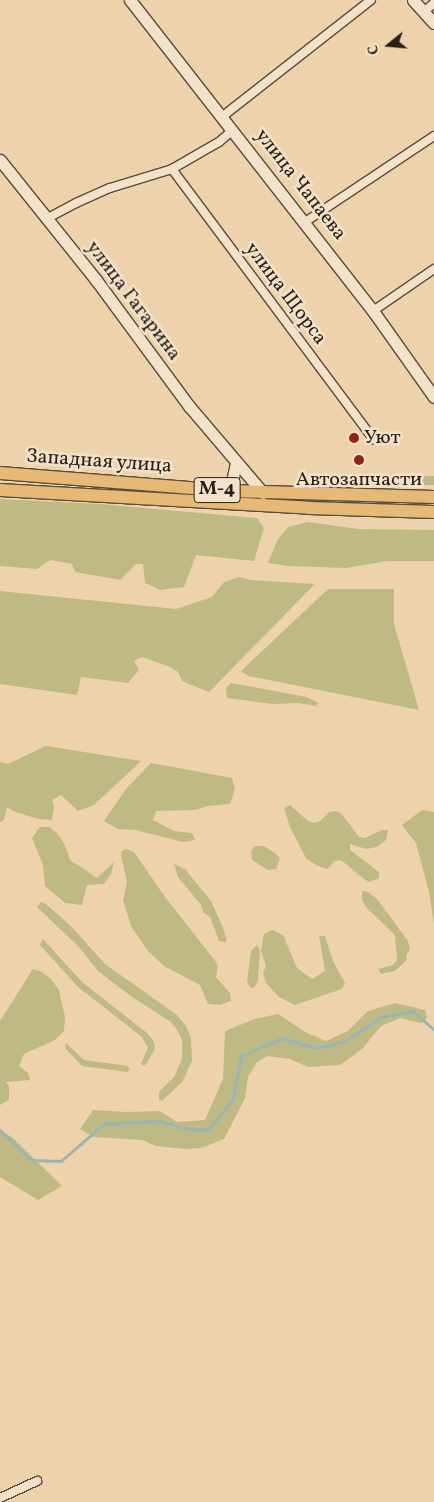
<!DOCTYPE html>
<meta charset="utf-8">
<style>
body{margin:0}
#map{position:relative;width:434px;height:1502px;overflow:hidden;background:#edd2ac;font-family:Vollkorn,serif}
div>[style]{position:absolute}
.green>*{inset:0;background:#bfba84}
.stream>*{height:2.5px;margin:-1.25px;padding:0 1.25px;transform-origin:1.25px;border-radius:1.25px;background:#9bb6b2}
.roads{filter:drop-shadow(1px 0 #584c3c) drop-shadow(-1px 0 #584c3c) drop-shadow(0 1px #584c3c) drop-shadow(0 -1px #584c3c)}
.street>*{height:8px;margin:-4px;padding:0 4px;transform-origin:4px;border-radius:4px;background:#f3e2c9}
.secondary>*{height:11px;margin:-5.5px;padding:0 5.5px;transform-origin:5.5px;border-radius:5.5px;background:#f3e2c9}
.primary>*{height:12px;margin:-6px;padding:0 6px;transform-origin:6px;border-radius:6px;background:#e6b976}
.dots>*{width:14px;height:14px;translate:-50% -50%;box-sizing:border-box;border:2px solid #f3e2c9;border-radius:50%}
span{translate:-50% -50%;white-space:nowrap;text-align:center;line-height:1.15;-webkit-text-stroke:5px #f3e2c9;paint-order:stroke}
.shield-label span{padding:1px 4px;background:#f3e2c9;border:1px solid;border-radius:4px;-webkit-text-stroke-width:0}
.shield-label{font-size:19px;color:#271f16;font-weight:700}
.street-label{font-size:20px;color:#271f16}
.poi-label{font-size:20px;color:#271f16}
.left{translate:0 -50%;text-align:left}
.north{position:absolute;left:364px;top:20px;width:50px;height:50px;-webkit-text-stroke:4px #f3e2c9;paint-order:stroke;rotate:253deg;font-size:14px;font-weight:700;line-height:20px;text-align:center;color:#271f16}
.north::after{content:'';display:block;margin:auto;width:18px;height:22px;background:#271f16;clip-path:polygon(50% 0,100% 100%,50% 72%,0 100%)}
</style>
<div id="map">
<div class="green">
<div style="clip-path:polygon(434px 476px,434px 485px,324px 484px,323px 478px)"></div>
<div style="clip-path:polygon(0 499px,100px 504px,257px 518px,264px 528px,254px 561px,196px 555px,184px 587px,160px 590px,145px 583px,143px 564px,136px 564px,120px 580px,75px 572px,72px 564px,50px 560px,37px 569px,0 566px)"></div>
<div style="clip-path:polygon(307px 522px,359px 529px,434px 530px,434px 561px,387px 561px,346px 568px,288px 566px,268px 563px,278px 539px,288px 527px)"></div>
<div style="clip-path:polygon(239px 577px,251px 580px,315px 584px,209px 692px,182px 681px,178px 672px,170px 667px,142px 657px,134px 661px,139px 670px,128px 683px,81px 677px,77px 695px,0 684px,0 591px,176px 609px,212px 597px,224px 582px)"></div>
<div style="clip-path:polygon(328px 589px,394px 589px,394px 624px,419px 710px,249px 676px,241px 671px)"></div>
<div style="clip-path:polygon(231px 683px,307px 697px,319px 703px,315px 706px,299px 703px,272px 704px,227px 698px,226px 688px)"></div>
<div style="clip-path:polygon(46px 746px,141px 761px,94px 805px,78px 811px,61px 795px,52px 800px,54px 806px,52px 820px,38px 819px,13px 811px,7px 807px,4px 820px,0 823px,0 762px,8px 764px)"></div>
<div style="clip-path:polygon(151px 763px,232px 778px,235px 789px,230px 804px,208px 806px,195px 810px,156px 811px,153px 820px,174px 831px,192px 833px,195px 840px,183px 842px,135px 830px,118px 829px,104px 821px,126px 789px)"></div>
<div style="clip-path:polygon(290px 805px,308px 821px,314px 823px,320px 821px,329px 812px,335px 811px,341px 813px,359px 837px,365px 838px,382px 830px,388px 830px,386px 840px,377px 847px,366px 849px,350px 844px,350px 850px,379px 872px,379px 878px,369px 882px,364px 879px,341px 860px,335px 861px,327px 869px,316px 865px,306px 858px,290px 827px,284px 808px)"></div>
<div style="clip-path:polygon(422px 810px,434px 812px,434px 925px,429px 892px,416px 843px,402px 825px)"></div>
<div style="clip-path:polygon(40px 827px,49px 827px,57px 833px,65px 845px,70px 860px,97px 878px,114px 862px,111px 874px,104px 884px,87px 885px,82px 905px,65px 903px,45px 886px,43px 865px,32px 838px)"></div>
<div style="clip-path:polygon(255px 846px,264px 846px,275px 853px,280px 858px,276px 869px,268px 870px,252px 860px,251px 851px)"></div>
<div style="clip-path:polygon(126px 849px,134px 852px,165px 897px,216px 962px,218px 966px,216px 977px,230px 993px,231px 1001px,220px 1005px,208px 1004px,200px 985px,164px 966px,148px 951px,131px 926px,123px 900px,127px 882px,121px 856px,122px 851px)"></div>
<div style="clip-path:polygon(174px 864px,185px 869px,211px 901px,223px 928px,227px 940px,225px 942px,219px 941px,210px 917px,203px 912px,201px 905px,178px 877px)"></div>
<div style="clip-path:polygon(362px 891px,368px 892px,378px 900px,408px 941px,410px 950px,406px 955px,407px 960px,395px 971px,381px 974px,378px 969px,393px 965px,397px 960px,395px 935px,367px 908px,362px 900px)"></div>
<div style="clip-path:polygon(41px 902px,46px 904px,71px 926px,105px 964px,177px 1015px,186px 1026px,191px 1038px,192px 1061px,182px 1082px,162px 1101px,159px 1099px,159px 1092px,174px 1077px,182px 1059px,182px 1040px,178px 1031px,171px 1022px,132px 997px,98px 971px,79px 947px,37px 907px)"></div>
<div style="clip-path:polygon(273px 930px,283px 935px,297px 968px,312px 979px,325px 971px,319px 936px,325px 936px,333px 961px,345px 983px,342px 989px,295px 1005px,279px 997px,266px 983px,263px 973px,266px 966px,261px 951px,264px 934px)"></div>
<div style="clip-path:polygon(43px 939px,82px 982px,147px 1033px,154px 1042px,155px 1048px,147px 1063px,144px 1066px,141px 1064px,148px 1048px,142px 1037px,78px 987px,40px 945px)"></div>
<div style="clip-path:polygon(257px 945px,260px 950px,258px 980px,255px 987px,251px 988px,247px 982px,251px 951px)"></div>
<div style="clip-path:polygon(33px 969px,40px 971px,50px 978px,59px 990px,65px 1017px,64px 1031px,55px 1040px,24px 1054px,19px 1066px,28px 1073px,30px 1080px,6px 1082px,9px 1086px,9px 1100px,0 1105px,0 1021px)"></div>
<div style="clip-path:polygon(395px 1003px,425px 1010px,427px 1018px,421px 1023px,400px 1018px,381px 1026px,362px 1049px,340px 1065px,308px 1067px,290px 1059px,268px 1056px,257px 1062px,248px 1077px,245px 1098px,224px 1139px,201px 1148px,185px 1149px,156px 1146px,142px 1140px,94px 1137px,80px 1129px,93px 1110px,126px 1112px,160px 1111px,177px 1122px,205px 1120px,223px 1079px,225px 1031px,255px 1019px,278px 1014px,305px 1032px,326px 1041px,348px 1031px,368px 1011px)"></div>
<div style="clip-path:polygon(66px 1043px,84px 1060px,128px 1066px,130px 1070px,127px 1072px,82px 1066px,65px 1048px)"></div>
<div style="clip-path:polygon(0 1130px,13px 1138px,62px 1186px,38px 1200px,0 1177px)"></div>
</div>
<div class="stream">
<div style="left:0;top:1130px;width:44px;rotate:43.2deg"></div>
<div style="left:32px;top:1160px;width:29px;rotate:2deg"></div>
<div style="left:61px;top:1161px;width:57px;rotate:-40.7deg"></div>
<div style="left:104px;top:1124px;width:55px;rotate:-3.1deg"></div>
<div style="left:159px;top:1121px;width:30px;rotate:15deg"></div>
<div style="left:188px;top:1129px;width:20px;rotate:3deg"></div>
<div style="left:208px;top:1130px;width:40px;rotate:-51deg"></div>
<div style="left:233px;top:1099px;width:44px;rotate:-79.5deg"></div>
<div style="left:241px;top:1056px;width:45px;rotate:-23.7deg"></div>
<div style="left:282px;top:1038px;width:35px;rotate:16deg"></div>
<div style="left:316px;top:1048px;width:29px;rotate:-12deg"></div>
<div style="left:344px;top:1042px;width:45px;rotate:-34deg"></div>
<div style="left:381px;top:1017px;width:33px;rotate:-11deg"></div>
<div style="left:413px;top:1011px;width:28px;rotate:41deg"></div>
</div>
<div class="roads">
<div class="street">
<div style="left:424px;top:12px;width:13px;rotate:-42deg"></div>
<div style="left:223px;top:116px;width:188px;rotate:-38.1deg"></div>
<div style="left:172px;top:169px;width:337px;rotate:53.3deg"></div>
<div style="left:46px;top:219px;width:34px;rotate:-28deg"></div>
<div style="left:76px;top:203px;width:37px;rotate:-24deg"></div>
<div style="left:110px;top:188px;width:65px;rotate:-17deg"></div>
<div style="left:172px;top:169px;width:54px;rotate:-29.9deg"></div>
<div style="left:219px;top:142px;width:18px;rotate:-41deg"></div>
<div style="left:305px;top:222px;width:155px;rotate:-33.7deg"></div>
<div style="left:373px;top:311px;width:74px;rotate:-34.5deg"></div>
<div style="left:0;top:1498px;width:41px;rotate:-24.7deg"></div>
</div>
<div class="secondary">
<div style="left:130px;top:0;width:395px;rotate:52deg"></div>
<div style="left:373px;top:311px;width:105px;rotate:54.7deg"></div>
<div style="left:413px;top:0;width:31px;rotate:48deg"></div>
<div style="left:0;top:160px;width:154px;rotate:51.3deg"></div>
<div style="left:96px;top:280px;width:157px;rotate:53.6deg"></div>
<div style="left:189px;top:406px;width:114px;rotate:49.6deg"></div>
<div style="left:230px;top:491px;width:29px;rotate:-78deg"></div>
</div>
<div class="primary">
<div style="left:0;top:473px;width:231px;rotate:4.5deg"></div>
<div style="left:230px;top:491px;width:204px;rotate:1.7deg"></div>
<div style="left:0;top:490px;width:310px;rotate:3.3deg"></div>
<div style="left:309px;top:508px;width:125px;rotate:1.8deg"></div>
</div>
</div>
<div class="dots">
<div style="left:354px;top:438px;background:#8f2418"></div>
<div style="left:359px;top:460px;background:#8f2418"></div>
</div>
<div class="shield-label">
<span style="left:217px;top:490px">М-4</span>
</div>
<div class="street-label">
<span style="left:300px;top:185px;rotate:52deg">улица Чапаева</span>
<span style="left:285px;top:294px;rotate:53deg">улица Щорса</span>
<span style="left:133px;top:301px;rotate:53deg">улица Гагарина</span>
<span style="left:99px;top:462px;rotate:4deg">Западная улица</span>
</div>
<div class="poi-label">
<span class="left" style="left:364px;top:438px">Уют</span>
<span style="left:359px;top:480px">Автозапчасти</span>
</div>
<div class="north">С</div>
</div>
